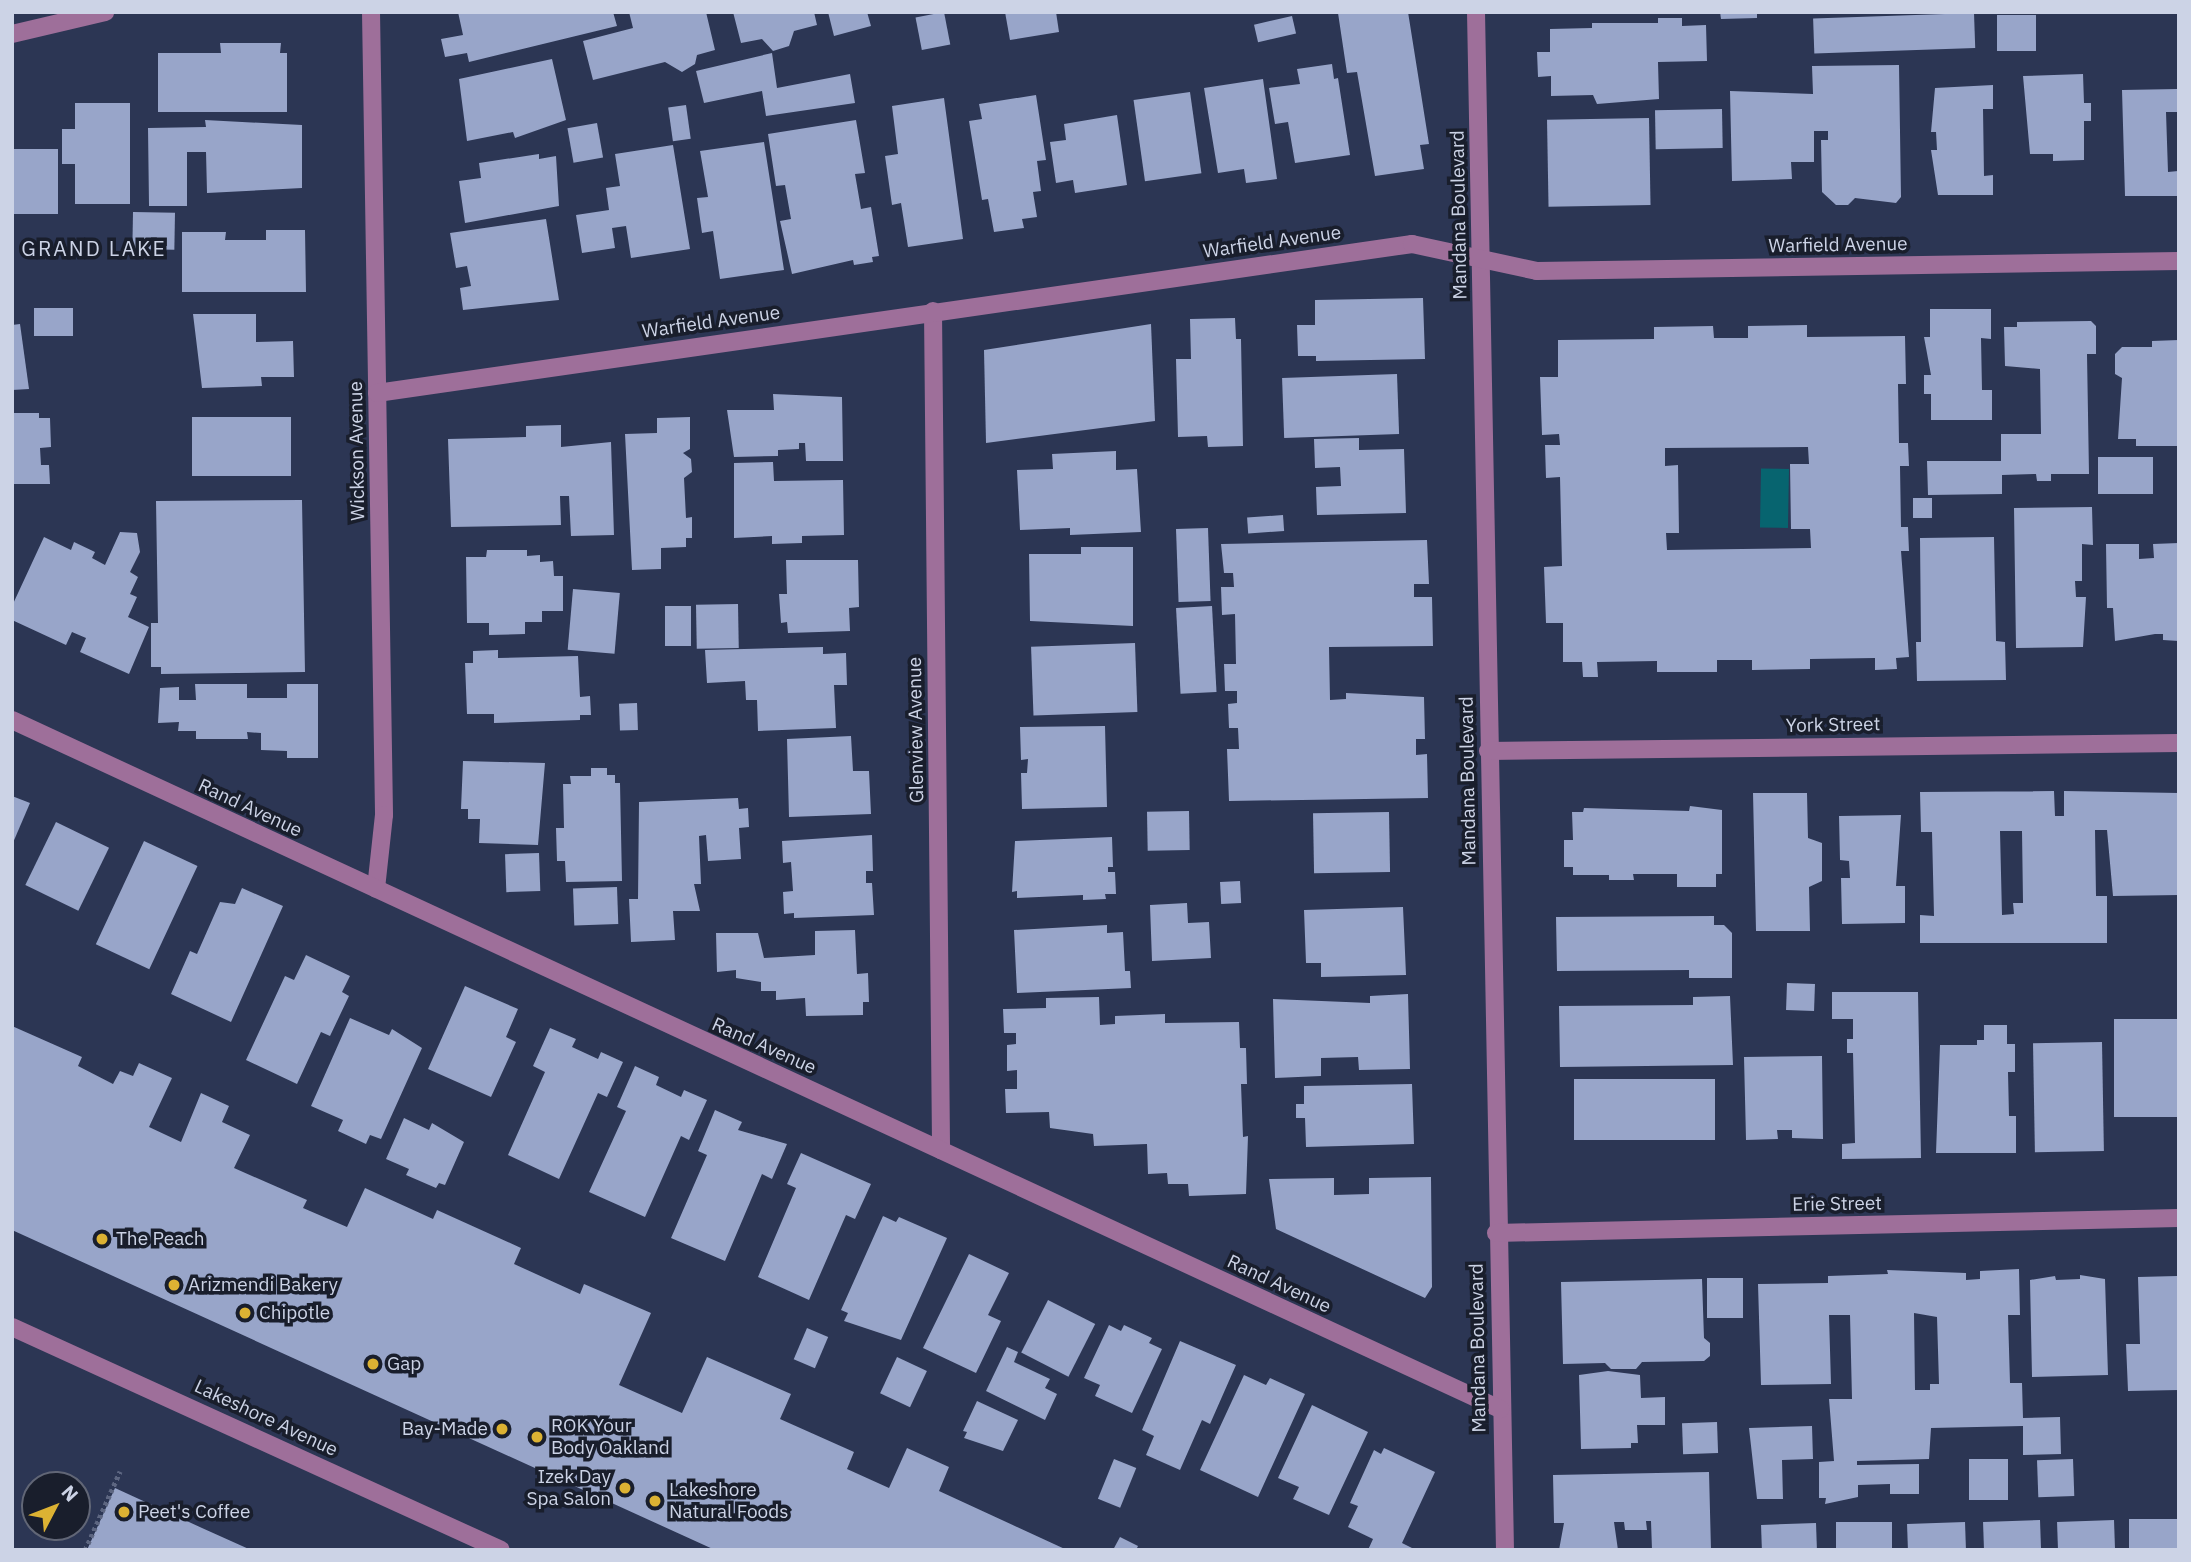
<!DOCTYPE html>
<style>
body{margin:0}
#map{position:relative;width:2191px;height:1562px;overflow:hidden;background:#2c3654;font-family:"IBM Plex Sans",sans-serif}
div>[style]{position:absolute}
.water>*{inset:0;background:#07646f;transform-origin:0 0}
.building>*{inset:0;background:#98a5c9;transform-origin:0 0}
.path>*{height:4.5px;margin-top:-2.25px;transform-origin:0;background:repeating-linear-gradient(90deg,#5d6681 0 3.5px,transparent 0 7px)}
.minor>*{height:18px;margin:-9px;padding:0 9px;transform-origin:9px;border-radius:9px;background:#9e6f9a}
.dots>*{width:19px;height:19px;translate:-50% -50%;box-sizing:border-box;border:4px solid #191e2c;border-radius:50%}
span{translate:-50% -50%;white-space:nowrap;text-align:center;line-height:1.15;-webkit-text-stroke:7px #191e2c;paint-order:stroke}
.street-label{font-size:19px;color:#ccd3e6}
.poi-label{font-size:19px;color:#ccd3e6}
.left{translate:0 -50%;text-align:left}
.right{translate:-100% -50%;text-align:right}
.neighbourhood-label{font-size:21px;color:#ccd3e6;letter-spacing:2px}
.frame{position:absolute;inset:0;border:14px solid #ccd3e6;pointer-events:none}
.north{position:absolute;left:21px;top:1471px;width:70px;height:70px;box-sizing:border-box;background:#191e2c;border:2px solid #616676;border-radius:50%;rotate:48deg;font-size:19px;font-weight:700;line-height:28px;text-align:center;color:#ccd3e6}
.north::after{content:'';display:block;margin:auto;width:24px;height:32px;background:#dcb233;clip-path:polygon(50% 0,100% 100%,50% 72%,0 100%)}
</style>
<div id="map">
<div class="water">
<div style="left:1789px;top:469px;width:59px;height:28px;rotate:91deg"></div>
</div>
<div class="building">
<div style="clip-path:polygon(458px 12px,613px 12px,617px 26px,469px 62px,467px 53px,445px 57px,441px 39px,463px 35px)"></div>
<div style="clip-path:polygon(629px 12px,706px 12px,715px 50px,697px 55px,695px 64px,682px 72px,665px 62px,593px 80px,583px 41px,633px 28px)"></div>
<div style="clip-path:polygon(733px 12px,814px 12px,817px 25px,794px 31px,789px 46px,773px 51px,762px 39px,741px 43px)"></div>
<div style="clip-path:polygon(828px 12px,867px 12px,871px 26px,834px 36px)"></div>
<div style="left:944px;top:12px;width:33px;height:29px;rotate:79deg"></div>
<div style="clip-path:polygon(1005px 12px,1056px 12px,1059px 32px,1010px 40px)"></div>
<div style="clip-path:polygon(1408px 12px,1429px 144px,1420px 145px,1424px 169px,1375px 176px,1357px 72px,1347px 73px,1338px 13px)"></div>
<div style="clip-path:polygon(1720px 12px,1757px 12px,1757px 18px,1721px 19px)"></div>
<div style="left:1974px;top:13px;width:35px;height:161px;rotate:88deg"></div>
<div style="left:2036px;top:15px;width:36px;height:39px;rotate:90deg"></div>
<div style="left:1292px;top:16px;width:18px;height:39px;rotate:77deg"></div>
<div style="clip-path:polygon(1658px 18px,1682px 18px,1682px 26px,1706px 25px,1707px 61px,1658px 62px,1659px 99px,1597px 104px,1593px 95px,1551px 96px,1551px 76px,1538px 77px,1537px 52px,1550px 52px,1550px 29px,1592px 28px,1592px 23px,1658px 23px)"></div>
<div style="clip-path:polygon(220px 43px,281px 43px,280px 53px,287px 53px,287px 112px,158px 112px,158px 53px,221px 53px)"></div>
<div style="clip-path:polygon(772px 53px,777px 88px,850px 74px,855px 103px,766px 116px,762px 91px,704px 103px,696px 71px)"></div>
<div style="clip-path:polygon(552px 59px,566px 120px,515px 138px,513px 132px,467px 141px,459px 79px)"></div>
<div style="clip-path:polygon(1332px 64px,1334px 79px,1338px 78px,1350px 155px,1295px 163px,1288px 122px,1275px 124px,1269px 88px,1300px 84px,1297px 69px)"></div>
<div style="clip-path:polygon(1899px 65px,1901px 197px,1896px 203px,1855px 198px,1848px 205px,1836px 205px,1822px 192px,1821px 140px,1828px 140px,1828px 131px,1814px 131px,1814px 162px,1791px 162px,1792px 179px,1732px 181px,1730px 91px,1813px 94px,1812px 66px)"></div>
<div style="clip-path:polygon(2083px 74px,2084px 103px,2091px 103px,2091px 121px,2084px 121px,2084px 160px,2053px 161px,2053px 154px,2030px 154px,2023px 76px)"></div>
<div style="clip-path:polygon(1263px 79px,1277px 179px,1246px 183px,1244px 169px,1218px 173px,1204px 88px)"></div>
<div style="clip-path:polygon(1993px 85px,1993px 109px,1983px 109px,1984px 176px,1993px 175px,1993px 195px,1938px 195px,1931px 150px,1937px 150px,1936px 132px,1931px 132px,1935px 88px)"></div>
<div style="clip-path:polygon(2178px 89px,2179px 112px,2166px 112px,2168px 172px,2178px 171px,2179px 196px,2125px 196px,2122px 90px)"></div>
<div style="left:1190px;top:92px;width:82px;height:57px;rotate:82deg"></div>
<div style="clip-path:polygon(1036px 95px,1046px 160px,1037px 161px,1041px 191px,1033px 192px,1037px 217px,1022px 219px,1024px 228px,994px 232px,988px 199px,982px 200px,969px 121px,982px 119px,979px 104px)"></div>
<div style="clip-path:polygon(944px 98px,963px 239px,908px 247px,901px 203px,892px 205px,885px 156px,898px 154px,892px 106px)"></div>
<div style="clip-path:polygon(75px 103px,130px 103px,130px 204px,75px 204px,75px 164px,62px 164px,62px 129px,75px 129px)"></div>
<div style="left:686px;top:105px;width:34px;height:18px;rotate:82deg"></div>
<div style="left:1722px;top:109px;width:39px;height:67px;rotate:89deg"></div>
<div style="clip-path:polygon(1117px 115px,1127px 185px,1075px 193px,1073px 180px,1056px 183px,1050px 142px,1066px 140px,1064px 124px)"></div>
<div style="left:1649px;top:118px;width:87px;height:102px;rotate:89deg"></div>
<div style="clip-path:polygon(205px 120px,302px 125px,302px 188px,207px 193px,206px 152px,187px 152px,187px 206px,149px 206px,148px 128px,206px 127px)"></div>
<div style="clip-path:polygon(856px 120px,865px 173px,855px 174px,861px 209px,871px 207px,879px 256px,872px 257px,873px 262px,854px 265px,853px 260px,792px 274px,780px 221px,791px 219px,785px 185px,776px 186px,768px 134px)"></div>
<div style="left:597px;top:123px;width:35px;height:30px;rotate:80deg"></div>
<div style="clip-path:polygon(764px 142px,784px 270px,720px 279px,713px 231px,702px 233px,697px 198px,708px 197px,700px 151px)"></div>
<div style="clip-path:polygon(673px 145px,690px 249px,631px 258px,626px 226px,612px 228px,615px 248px,582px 253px,576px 215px,609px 210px,606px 188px,620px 186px,615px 154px)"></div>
<div style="left:12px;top:149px;width:46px;height:65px"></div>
<div style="clip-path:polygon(539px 154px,539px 159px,556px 156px,559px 206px,465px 223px,459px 181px,481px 178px,479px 163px)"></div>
<div style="left:133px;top:212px;width:42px;height:37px;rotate:1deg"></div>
<div style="clip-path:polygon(546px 219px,559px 300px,463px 310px,460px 288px,471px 286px,467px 266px,456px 268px,450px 233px)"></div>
<div style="clip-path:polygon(266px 230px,305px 230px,306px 292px,182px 292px,182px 232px,226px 232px,225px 240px,266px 240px)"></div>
<div style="clip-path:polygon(1423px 298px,1425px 359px,1316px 361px,1316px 356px,1298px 356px,1297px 325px,1315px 325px,1315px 300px)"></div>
<div style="left:73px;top:308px;width:28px;height:39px;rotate:90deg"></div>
<div style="clip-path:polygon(1930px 309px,1991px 309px,1991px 339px,1981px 338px,1982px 390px,1992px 390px,1992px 420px,1931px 420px,1931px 394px,1924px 394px,1924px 375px,1931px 375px,1924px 337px,1930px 337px)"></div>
<div style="clip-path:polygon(193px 314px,256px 314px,256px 342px,293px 341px,294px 377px,261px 377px,262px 386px,202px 388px)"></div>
<div style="clip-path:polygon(1235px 318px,1236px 339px,1241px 339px,1243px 446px,1208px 447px,1207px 436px,1178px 437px,1176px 359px,1191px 359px,1190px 319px)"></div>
<div style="clip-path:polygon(2091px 321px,2096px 326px,2096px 354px,2087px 354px,2089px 474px,2051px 474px,2051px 481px,2037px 481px,2036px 474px,2002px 475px,2002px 494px,1928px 495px,1927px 461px,2001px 461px,2001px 434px,2041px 434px,2040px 369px,2005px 366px,2004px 327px,2017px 327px,2017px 322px)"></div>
<div style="clip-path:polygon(20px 324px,29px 389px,12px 390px,12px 325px)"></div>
<div style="clip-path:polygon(1151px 324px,1155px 421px,986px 443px,984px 350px)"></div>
<div style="clip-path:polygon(evenodd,1807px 325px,1807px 337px,1905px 336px,1906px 384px,1898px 384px,1899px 443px,1908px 443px,1909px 466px,1900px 466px,1901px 527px,1908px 527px,1909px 551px,1901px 551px,1909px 657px,1896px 658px,1897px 669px,1875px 670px,1875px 658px,1810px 659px,1810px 669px,1752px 670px,1752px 660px,1717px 660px,1717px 672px,1657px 672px,1657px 661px,1597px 662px,1598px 677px,1583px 677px,1582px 662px,1563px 662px,1563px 623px,1546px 623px,1544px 567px,1562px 566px,1560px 477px,1546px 478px,1545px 445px,1560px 445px,1559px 434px,1542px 435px,1540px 377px,1558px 377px,1558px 340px,1654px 339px,1654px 327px,1713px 326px,1714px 338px,1748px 338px,1748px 326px,1807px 325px,1808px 447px,1809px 464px,1790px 464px,1791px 529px,1810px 529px,1811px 548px,1667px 550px,1666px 533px,1679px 533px,1678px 465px,1665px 466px,1665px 448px,1808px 447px)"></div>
<div style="clip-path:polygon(2179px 340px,2179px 446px,2136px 446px,2136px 439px,2118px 439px,2122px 378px,2115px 374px,2115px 354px,2122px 347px,2152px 347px,2152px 341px)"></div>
<div style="left:1397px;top:374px;width:60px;height:115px;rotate:88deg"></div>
<div style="clip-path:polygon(773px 394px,842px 397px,843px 461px,806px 461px,805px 443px,799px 443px,799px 449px,778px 450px,778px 456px,734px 457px,727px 410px,774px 410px)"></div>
<div style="clip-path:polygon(12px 413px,39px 413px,39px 418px,50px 418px,51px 447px,40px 448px,41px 465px,49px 465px,50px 484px,12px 484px)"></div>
<div style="left:192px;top:417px;width:99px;height:59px"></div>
<div style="clip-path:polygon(690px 417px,690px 449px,683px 453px,691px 459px,692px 472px,684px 478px,686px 518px,692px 517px,692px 538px,686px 538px,686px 547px,661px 548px,661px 569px,632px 570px,625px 434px,657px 433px,657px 418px)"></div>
<div style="clip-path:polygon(561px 425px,561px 447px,611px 442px,614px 535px,571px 536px,569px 496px,560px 496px,561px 525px,451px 527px,448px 439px,526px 437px,526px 426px)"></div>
<div style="clip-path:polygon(1359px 438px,1359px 450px,1404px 449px,1406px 513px,1317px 515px,1316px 487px,1341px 486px,1340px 467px,1315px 468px,1314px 439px)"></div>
<div style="clip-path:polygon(1116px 451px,1116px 470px,1137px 469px,1141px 532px,1070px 535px,1070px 528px,1020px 530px,1017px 470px,1053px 469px,1052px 454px)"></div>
<div style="left:2098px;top:457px;width:55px;height:37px"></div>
<div style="clip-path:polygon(773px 462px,774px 481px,843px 480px,844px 535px,802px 536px,802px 543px,772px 544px,772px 536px,734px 538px,734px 463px)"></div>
<div style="left:1932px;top:498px;width:20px;height:19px;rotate:90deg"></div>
<div style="clip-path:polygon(302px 500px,305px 672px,161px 674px,161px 667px,151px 667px,151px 623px,158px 623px,156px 501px)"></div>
<div style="clip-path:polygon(2092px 507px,2093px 545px,2082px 544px,2082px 581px,2075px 581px,2076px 597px,2086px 597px,2083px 647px,2016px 648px,2014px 508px)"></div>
<div style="left:1283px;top:515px;width:16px;height:36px;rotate:86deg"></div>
<div style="left:1208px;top:528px;width:73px;height:32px;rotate:88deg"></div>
<div style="clip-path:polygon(120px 532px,137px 533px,140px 552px,130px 572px,138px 577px,130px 594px,137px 597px,128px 617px,149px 627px,129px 674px,80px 652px,86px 638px,72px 632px,66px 645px,12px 620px,12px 606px,44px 537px,71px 550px,74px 542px,95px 552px,92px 558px,105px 565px)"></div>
<div style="clip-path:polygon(1994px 537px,1996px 641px,2005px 642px,2006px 680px,1917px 681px,1916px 642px,1921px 642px,1920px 538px)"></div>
<div style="clip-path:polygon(1427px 540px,1429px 584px,1414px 584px,1414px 597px,1432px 597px,1433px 646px,1329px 647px,1330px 700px,1346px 699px,1346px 693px,1424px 697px,1425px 739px,1416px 739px,1416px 755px,1427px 754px,1428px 798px,1229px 801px,1227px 749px,1239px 749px,1238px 728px,1229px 728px,1228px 704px,1237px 703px,1237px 691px,1225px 691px,1224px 664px,1236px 664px,1235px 614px,1222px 615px,1221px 587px,1234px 587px,1233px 573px,1224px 573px,1221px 544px)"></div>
<div style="clip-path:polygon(2179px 543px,2179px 641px,2163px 640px,2163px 634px,2155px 634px,2115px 641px,2113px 608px,2107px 608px,2106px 544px,2139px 544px,2139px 559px,2154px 558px,2153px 544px)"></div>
<div style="clip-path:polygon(1081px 547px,1133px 547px,1133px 626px,1030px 621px,1029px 554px,1081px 554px)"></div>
<div style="clip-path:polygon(487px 550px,527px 550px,527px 556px,540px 555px,540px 562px,553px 561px,554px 576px,563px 576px,563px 611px,542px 611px,542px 622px,525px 622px,525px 634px,489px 635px,489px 623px,467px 623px,466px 557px,486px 557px)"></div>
<div style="clip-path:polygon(786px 560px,858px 560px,859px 607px,849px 608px,850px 631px,788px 633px,787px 622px,781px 623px,779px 594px,787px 594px)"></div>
<div style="left:573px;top:589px;width:47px;height:61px;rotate:5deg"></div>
<div style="left:738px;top:604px;width:44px;height:42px;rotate:89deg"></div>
<div style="left:665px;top:606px;width:26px;height:40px"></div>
<div style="left:1212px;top:606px;width:86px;height:36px;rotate:87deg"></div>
<div style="left:1135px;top:643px;width:69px;height:104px;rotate:88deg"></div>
<div style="clip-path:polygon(823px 647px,823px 654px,846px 653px,847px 685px,834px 685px,836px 728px,758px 731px,757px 700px,746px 700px,745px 681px,707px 683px,705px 650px)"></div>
<div style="clip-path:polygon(498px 650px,498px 658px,578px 656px,580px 697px,590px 696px,591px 715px,580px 715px,580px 720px,494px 723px,494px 714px,467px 714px,465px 663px,473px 663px,473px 651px)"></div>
<div style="clip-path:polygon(195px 684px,247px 684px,247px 698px,287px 698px,287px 684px,318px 684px,318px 758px,287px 758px,287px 751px,261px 750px,261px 733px,247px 732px,248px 739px,196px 739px,196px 731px,178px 731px,179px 722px,158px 723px,160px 688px,179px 687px,179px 700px,196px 700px)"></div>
<div style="left:637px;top:703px;width:27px;height:18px;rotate:88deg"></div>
<div style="clip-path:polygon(1105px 726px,1107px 807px,1022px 809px,1021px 773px,1027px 773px,1028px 759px,1021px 760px,1020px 727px)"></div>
<div style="clip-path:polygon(851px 736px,853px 771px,869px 771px,871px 814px,789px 817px,787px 739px)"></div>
<div style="clip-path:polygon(463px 761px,545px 763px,538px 845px,479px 843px,480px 819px,468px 819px,468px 809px,461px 809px)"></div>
<div style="clip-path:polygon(591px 768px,607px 768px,607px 775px,615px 775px,615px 783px,620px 783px,622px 881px,566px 882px,565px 861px,557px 861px,556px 828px,564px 828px,563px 784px,571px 784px,570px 776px,591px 776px)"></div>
<div style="clip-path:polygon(evenodd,2054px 791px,2055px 816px,2064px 816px,2064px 791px,2179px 793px,2179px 895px,2113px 896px,2107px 830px,2095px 830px,2096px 896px,2107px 896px,2107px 943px,1920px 943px,1920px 915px,1934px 916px,1932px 832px,1921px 832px,1920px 792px,2054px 791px,2000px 831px,2022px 831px,2023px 903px,2013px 903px,2014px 914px,2002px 915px,2000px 831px)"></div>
<div style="clip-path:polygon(1753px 793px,1807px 793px,1808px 838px,1822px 843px,1822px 881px,1809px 887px,1810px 931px,1756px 931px)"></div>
<div style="clip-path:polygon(12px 796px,30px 803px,12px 845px)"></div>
<div style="clip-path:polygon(738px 798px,739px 809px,748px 808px,749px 827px,739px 828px,741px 859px,708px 861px,706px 835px,699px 836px,701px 884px,694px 884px,700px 911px,673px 911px,675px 940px,631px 942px,629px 899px,638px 899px,639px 802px)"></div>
<div style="clip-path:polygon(1690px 806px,1722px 810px,1722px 874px,1716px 874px,1716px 887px,1677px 887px,1677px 874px,1633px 874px,1634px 880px,1609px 880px,1609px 875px,1573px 875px,1573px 867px,1564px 867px,1564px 840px,1573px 840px,1572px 812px,1583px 812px,1584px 808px,1689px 811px)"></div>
<div style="left:1189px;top:811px;width:39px;height:42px;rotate:89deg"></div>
<div style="left:1389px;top:812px;width:60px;height:76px;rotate:89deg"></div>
<div style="clip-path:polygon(1901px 815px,1896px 886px,1905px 886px,1905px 923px,1842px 924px,1841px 878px,1850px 878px,1849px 861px,1840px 860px,1839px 816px)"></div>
<div style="left:56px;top:822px;width:59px;height:70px;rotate:26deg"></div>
<div style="clip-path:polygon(872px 835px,873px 871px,866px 871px,866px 883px,872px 883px,874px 915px,794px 918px,794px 913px,784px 914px,783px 892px,793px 891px,791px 862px,783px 863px,782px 841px)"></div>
<div style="clip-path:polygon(1112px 837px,1113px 867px,1108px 867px,1108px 872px,1115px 872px,1116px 894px,1105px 894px,1106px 899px,1083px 900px,1083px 895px,1017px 898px,1017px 891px,1012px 892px,1015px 841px)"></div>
<div style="left:144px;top:841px;width:59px;height:114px;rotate:25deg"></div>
<div style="left:539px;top:853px;width:38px;height:34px;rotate:88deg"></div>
<div style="left:1240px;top:881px;width:22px;height:20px;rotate:87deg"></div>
<div style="left:617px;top:887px;width:37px;height:44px;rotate:88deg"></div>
<div style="clip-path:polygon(242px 888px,283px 906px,231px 1022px,171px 994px,190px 951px,197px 954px,220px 902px,235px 904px)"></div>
<div style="clip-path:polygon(1187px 903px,1188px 923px,1209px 922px,1211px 958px,1152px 961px,1150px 905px)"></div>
<div style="clip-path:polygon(1403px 907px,1406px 975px,1321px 977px,1321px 963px,1306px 963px,1304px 910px)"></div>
<div style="clip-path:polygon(1714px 916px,1714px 925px,1724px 925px,1732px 933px,1732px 978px,1689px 978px,1689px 970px,1557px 971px,1556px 917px)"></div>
<div style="clip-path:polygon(1107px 925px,1107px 933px,1123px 932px,1125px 971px,1130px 971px,1131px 988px,1017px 993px,1014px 930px)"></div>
<div style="clip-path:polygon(855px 930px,857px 974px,868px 973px,869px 1002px,863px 1002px,863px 1015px,806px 1016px,805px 998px,776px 1000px,776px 991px,761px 991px,761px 982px,736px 978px,736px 970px,717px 972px,716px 933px,758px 933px,764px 958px,815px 955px,815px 931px)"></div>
<div style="clip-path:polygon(306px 955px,350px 976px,342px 992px,349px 996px,330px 1036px,321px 1032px,297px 1084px,246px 1060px,285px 976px,294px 980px)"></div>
<div style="left:1787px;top:983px;width:28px;height:27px;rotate:2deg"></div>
<div style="clip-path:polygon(465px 986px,518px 1009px,506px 1037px,516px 1042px,491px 1097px,428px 1069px)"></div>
<div style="clip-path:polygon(1832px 992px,1918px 992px,1921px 1158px,1842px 1159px,1842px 1144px,1855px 1143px,1853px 1053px,1847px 1053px,1847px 1039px,1853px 1039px,1853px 1019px,1832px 1019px)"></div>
<div style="clip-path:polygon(1408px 994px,1410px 1069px,1359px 1070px,1358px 1057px,1321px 1058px,1321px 1076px,1275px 1078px,1273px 999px,1370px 1003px,1370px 996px)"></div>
<div style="clip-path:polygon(1730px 996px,1733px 1065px,1560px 1067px,1559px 1006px,1693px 1005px,1693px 997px)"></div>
<div style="clip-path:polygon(1099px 997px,1100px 1025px,1115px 1024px,1115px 1016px,1165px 1014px,1165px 1023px,1239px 1022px,1240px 1048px,1246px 1048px,1247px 1084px,1241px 1084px,1243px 1137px,1248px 1136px,1246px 1194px,1189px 1196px,1188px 1184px,1168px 1184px,1167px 1173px,1148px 1174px,1147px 1144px,1094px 1146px,1093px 1134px,1050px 1128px,1049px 1112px,1006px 1113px,1005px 1089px,1017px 1089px,1017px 1070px,1007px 1071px,1007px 1045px,1016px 1044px,1016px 1033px,1004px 1033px,1003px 1009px,1046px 1008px,1046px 998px)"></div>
<div style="clip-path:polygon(350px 1018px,389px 1035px,392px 1029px,422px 1048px,381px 1139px,370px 1135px,366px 1144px,338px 1131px,343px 1120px,311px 1106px)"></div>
<div style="left:2114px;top:1019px;width:65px;height:98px"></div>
<div style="clip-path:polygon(1984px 1025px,2007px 1025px,2007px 1044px,2015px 1044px,2015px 1072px,2008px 1072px,2009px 1116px,2016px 1116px,2016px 1153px,1936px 1153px,1940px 1045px,1977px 1045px,1977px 1040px,1984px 1040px)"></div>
<div style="clip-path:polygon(12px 1026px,82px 1057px,78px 1066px,113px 1084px,120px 1071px,133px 1076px,139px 1063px,172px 1078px,149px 1127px,181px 1142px,201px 1093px,229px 1106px,222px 1122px,250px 1135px,234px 1168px,307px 1200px,303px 1208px,347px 1227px,365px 1188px,433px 1219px,437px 1210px,521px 1248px,514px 1264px,580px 1294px,584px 1284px,651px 1313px,619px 1385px,682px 1413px,707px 1357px,791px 1394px,780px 1419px,854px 1452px,847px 1469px,889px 1488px,907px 1448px,949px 1467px,939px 1491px,1067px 1550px,715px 1550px,12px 1230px)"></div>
<div style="clip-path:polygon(550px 1028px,576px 1039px,572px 1047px,598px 1059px,601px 1052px,623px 1062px,607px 1097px,598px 1093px,559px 1179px,508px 1155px,545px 1072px,533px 1066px)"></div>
<div style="left:2102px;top:1042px;width:109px;height:69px;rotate:89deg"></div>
<div style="clip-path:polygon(1822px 1056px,1823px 1139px,1792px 1138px,1792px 1130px,1777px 1130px,1778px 1139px,1746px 1140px,1744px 1057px)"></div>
<div style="clip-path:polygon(635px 1066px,659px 1077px,656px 1085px,681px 1097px,684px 1090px,707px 1100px,689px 1140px,681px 1136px,645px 1217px,589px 1192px,626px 1111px,617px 1107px)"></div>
<div style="left:1715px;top:1079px;width:61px;height:141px;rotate:90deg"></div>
<div style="clip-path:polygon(1412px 1084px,1414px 1144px,1306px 1147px,1305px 1118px,1296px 1118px,1296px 1104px,1304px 1104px,1304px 1086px)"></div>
<div style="clip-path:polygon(715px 1110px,742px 1122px,738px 1130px,787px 1144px,772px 1179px,762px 1174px,725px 1261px,671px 1238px,707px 1155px,698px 1151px)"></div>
<div style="clip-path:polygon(404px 1118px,429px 1130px,432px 1123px,464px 1142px,445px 1185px,439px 1183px,436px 1188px,406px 1175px,409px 1169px,386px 1159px)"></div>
<div style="clip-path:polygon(801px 1153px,871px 1184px,855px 1219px,846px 1215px,809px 1300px,758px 1277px,796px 1188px,787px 1184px)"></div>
<div style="clip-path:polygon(1431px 1177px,1432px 1287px,1425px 1298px,1276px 1229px,1269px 1179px,1334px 1178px,1334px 1195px,1369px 1194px,1369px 1178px)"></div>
<div style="clip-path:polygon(883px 1216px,896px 1222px,899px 1217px,947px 1238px,901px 1340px,844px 1321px,848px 1313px,841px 1310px)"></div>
<div style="clip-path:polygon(969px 1254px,1009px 1273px,988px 1315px,1001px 1321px,976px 1373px,923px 1348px)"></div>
<div style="clip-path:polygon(evenodd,2019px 1269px,2020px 1315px,2008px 1315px,2010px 1383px,2022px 1383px,2023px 1418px,2060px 1417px,2061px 1454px,2023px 1455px,2023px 1426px,1931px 1428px,1929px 1459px,1857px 1461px,1857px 1465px,1919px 1464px,1919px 1494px,1890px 1494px,1890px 1484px,1858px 1485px,1858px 1497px,1825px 1504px,1826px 1498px,1819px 1498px,1819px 1462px,1834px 1461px,1829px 1399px,1852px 1399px,1850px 1315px,1829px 1315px,1831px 1384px,1761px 1385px,1758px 1284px,1828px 1283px,1828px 1276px,1888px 1274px,1887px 1270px,1966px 1273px,1966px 1280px,1980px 1279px,1980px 1271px,2019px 1269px,1914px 1313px,1937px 1317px,1939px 1384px,1930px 1384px,1930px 1390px,1915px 1390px,1914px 1313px)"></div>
<div style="clip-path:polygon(2080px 1275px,2105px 1279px,2108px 1375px,2032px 1377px,2030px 1280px,2055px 1276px,2056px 1280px,2080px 1279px)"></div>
<div style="clip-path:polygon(2177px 1276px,2179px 1390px,2128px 1391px,2126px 1344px,2140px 1344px,2138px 1277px)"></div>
<div style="left:1707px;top:1278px;width:36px;height:40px"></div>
<div style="clip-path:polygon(1702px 1279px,1704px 1338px,1710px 1343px,1710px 1356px,1704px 1361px,1642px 1362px,1636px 1369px,1611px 1369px,1605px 1363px,1563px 1364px,1561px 1282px)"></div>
<div style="left:1048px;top:1300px;width:53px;height:59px;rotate:27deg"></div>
<div style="clip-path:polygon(1109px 1325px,1121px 1331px,1124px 1325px,1152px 1338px,1149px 1343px,1162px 1349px,1132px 1413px,1095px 1396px,1100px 1385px,1084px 1378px)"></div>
<div style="left:807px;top:1328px;width:23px;height:34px;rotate:23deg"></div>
<div style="clip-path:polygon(1180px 1341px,1236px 1365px,1210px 1424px,1202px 1420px,1180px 1470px,1146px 1455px,1154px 1436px,1142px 1430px)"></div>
<div style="clip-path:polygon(1007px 1347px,1018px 1352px,1014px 1362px,1050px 1379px,1045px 1388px,1057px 1394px,1045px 1420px,986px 1391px)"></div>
<div style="left:897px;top:1357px;width:33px;height:40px;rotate:25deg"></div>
<div style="clip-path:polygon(1608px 1371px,1640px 1375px,1641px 1398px,1665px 1397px,1665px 1425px,1637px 1425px,1638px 1443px,1631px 1443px,1631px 1448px,1581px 1449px,1579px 1375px)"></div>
<div style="clip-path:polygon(1244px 1375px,1266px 1385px,1270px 1378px,1305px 1394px,1258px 1497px,1200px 1470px)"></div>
<div style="clip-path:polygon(977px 1401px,1018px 1420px,1003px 1451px,964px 1438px,967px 1432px,963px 1431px)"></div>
<div style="clip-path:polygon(1312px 1405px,1368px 1432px,1329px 1515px,1293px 1499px,1299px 1487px,1278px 1478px)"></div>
<div style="left:1717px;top:1422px;width:31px;height:35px;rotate:88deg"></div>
<div style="clip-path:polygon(1812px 1426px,1813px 1459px,1782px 1460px,1783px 1499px,1757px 1499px,1749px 1428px)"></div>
<div style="clip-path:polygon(1384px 1448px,1435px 1472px,1402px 1543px,1416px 1550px,1368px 1550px,1373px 1539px,1348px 1527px,1358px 1506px,1350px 1503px,1374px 1450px,1381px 1454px)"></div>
<div style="left:1114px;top:1459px;width:24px;height:43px;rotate:22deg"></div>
<div style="left:1969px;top:1459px;width:39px;height:41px"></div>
<div style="left:2073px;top:1459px;width:37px;height:36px;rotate:88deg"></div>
<div style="clip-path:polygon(1709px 1472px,1711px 1550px,1652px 1550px,1651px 1521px,1646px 1521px,1647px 1530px,1625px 1530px,1624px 1522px,1614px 1522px,1618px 1550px,1559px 1550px,1564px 1523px,1554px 1523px,1553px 1475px)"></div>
<div style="clip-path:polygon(115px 1488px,202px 1528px,251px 1550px,87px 1550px)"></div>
<div style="left:2179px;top:1519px;width:31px;height:50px;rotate:90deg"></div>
<div style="left:2040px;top:1520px;width:30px;height:57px;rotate:88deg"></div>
<div style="left:2114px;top:1520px;width:30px;height:57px;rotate:88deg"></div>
<div style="left:1892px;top:1522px;width:28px;height:56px;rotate:90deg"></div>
<div style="left:1965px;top:1522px;width:28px;height:58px;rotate:88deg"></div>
<div style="left:1816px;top:1523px;width:27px;height:55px;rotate:88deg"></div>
<div style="clip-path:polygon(1120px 1537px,1138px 1546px,1136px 1550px,1113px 1550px)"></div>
</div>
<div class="path">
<div style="left:85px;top:1550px;width:86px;rotate:-66.1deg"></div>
</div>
<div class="minor">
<div style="left:371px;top:12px;width:803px;rotate:89.07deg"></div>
<div style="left:384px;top:815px;width:74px;rotate:96.2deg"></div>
<div style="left:1476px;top:12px;width:1538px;rotate:88.92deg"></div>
<div style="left:12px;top:34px;width:96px;rotate:-13.3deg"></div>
<div style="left:933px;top:311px;width:839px;rotate:89.45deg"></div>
<div style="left:377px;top:393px;width:1046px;rotate:-8.19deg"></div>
<div style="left:1412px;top:244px;width:128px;rotate:12.2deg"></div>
<div style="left:1537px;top:271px;width:642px;rotate:-0.89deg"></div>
<div style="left:12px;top:720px;width:1640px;rotate:24.85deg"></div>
<div style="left:1488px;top:751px;width:691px;rotate:-0.66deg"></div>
<div style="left:1496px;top:1233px;width:683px;rotate:-1.26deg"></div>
<div style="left:12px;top:1327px;width:537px;rotate:24.51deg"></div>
</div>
<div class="dots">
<div style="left:102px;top:1239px;background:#dcb233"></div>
<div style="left:174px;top:1285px;background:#dcb233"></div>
<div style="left:245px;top:1313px;background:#dcb233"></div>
<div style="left:373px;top:1364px;background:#dcb233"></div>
<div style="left:502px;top:1429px;background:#dcb233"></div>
<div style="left:537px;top:1437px;background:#dcb233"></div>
<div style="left:625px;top:1488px;background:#dcb233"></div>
<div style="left:655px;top:1501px;background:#dcb233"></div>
<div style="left:124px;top:1512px;background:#dcb233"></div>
</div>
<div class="street-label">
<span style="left:1459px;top:215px;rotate:-91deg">Mandana Boulevard</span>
<span style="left:1272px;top:242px;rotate:-8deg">Warfield Avenue</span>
<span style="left:1838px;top:245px;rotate:-1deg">Warfield Avenue</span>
<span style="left:711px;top:322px;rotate:-8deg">Warfield Avenue</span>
<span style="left:357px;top:451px;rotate:-91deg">Wickson Avenue</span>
<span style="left:1833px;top:725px;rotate:-1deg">York Street</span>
<span style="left:916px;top:730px;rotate:-91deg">Glenview Avenue</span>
<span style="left:1468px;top:781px;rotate:-91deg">Mandana Boulevard</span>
<span style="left:250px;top:808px;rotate:25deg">Rand Avenue</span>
<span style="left:764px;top:1046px;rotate:24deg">Rand Avenue</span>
<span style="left:1837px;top:1204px;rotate:-1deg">Erie Street</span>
<span style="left:1279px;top:1284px;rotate:25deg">Rand Avenue</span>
<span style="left:1478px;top:1348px;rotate:-91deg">Mandana Boulevard</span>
<span style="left:266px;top:1418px;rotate:25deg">Lakeshore Avenue</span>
</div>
<div class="poi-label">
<span class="left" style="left:116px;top:1239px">The Peach</span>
<span class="left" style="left:188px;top:1285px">Arizmendi Bakery</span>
<span class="left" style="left:259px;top:1313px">Chipotle</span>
<span class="left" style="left:387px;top:1364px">Gap</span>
<span class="left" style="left:551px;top:1437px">ROK Your<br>Body Oakland</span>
<span class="right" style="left:488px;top:1429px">Bay-Made</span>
<span class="right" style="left:611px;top:1488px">Izek Day<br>Spa Salon</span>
<span class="left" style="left:669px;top:1501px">Lakeshore<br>Natural Foods</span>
<span class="left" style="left:138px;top:1512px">Peet's Coffee</span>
</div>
<div class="neighbourhood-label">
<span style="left:94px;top:248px">GRAND LAKE</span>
</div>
<div class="frame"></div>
<div class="north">N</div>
</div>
